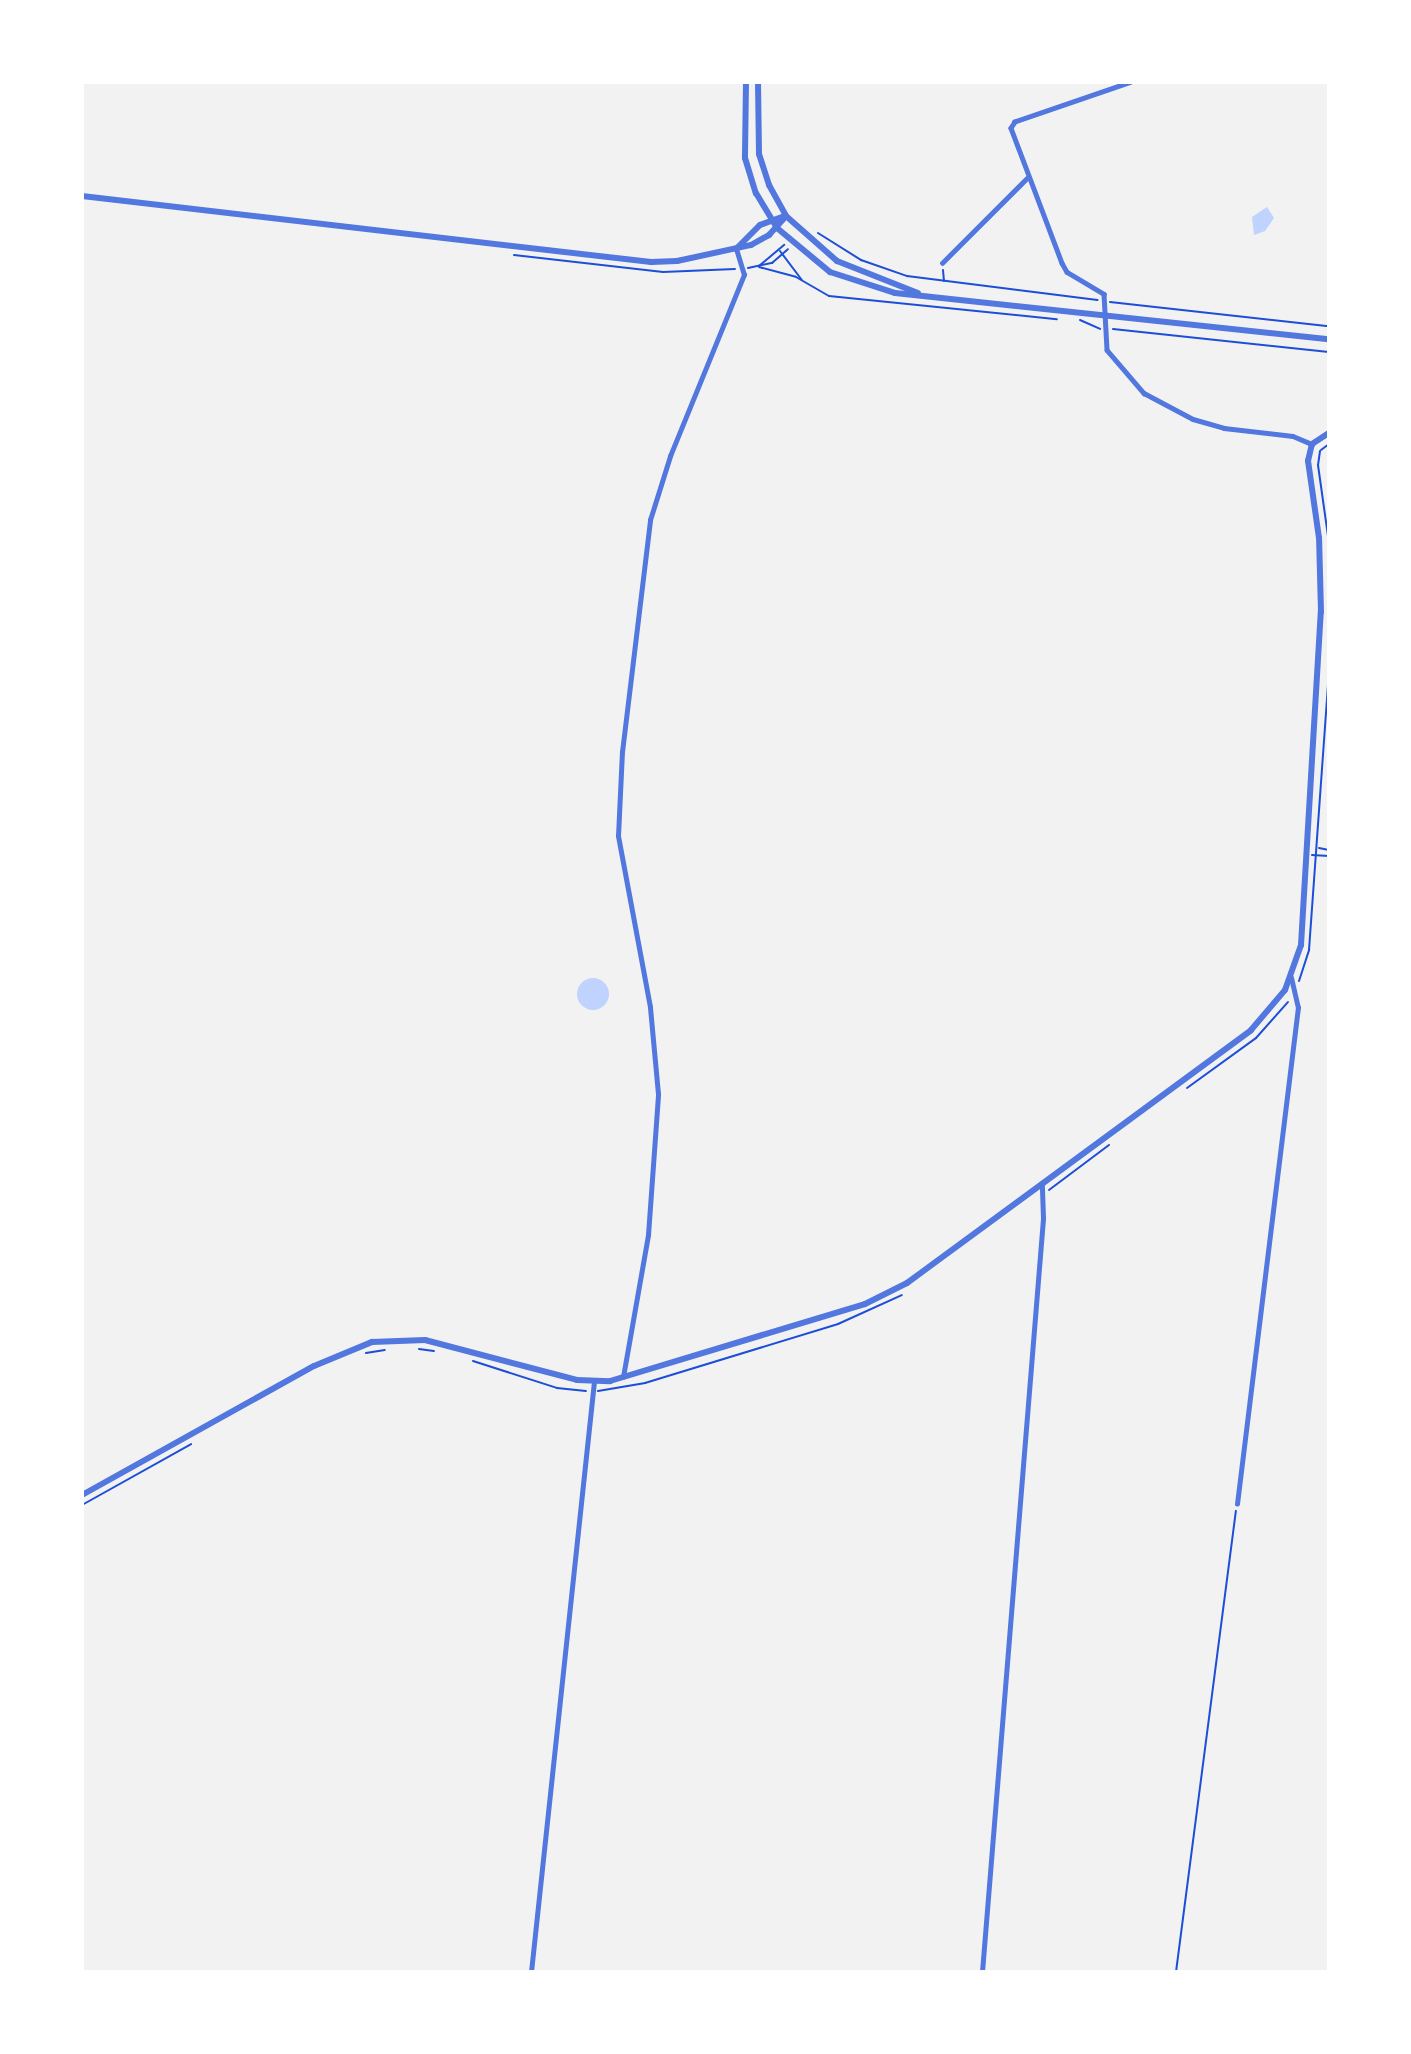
<!DOCTYPE html>
<style>
body{margin:0}
#map{position:relative;width:1411px;height:2054px;overflow:hidden;background:#f2f2f2;font-family:Signika,sans-serif}
div>[style]{position:absolute}
.water>*{inset:0;background:#bfd3fe}
.round{border-radius:50%}
.path>*{height:2px;margin:-1px;padding:0 1px;transform-origin:1px;border-radius:1px;background:#1d4ed8}
.minor>*{height:4.5px;margin:-2.25px;padding:0 2.25px;transform-origin:2.25px;border-radius:2.25px;background:#5277de}
.tertiary>*{height:6px;margin:-3px;padding:0 3px;transform-origin:3px;border-radius:3px;background:#5277de}
span{translate:-50% -50%;white-space:nowrap;text-align:center;line-height:1.15;-webkit-text-stroke:6px #fff;paint-order:stroke}
.frame{position:absolute;inset:0;border:84px solid #fff;pointer-events:none}
</style>
<div id="map">
<div class="water">
<div style="clip-path:polygon(1267px 207px,1274px 218px,1265px 231px,1254px 235px,1252px 217px)"></div>
<div class="round" style="left:577px;top:978px;width:32px;height:32px"></div>
</div>
<div class="path">
<div style="left:818px;top:233px;width:51px;rotate:32.1deg"></div>
<div style="left:861px;top:260px;width:49px;rotate:19.2deg"></div>
<div style="left:907px;top:276px;width:192px;rotate:7.2deg"></div>
<div style="left:780px;top:251px;width:36px;rotate:53deg"></div>
<div style="left:514px;top:255px;width:150px;rotate:6.5deg"></div>
<div style="left:663px;top:272px;width:72px;rotate:-2.4deg"></div>
<div style="left:759px;top:266px;width:33px;rotate:-40deg"></div>
<div style="left:759px;top:267px;width:38px;rotate:15deg"></div>
<div style="left:796px;top:277px;width:38px;rotate:30deg"></div>
<div style="left:829px;top:296px;width:229px;rotate:5.8deg"></div>
<div style="left:748px;top:268px;width:25px;rotate:-12deg"></div>
<div style="left:772px;top:263px;width:21px;rotate:-41deg"></div>
<div style="left:943px;top:270px;width:11px;rotate:85deg"></div>
<div style="left:1110px;top:302px;width:220px;rotate:6.3deg"></div>
<div style="left:1080px;top:320px;width:22px;rotate:24deg"></div>
<div style="left:1113px;top:329px;width:217px;rotate:6.1deg"></div>
<div style="left:1321px;top:450px;width:10px;rotate:-37deg"></div>
<div style="left:1320px;top:451px;width:14px;rotate:98deg"></div>
<div style="left:1318px;top:465px;width:79px;rotate:82deg"></div>
<div style="left:1319px;top:848px;width:10px;rotate:11deg"></div>
<div style="left:1312px;top:855px;width:17px;rotate:3deg"></div>
<div style="left:1299px;top:981px;width:33px;rotate:-72deg"></div>
<div style="left:1309px;top:950px;width:278px;rotate:-85.9deg"></div>
<div style="left:1187px;top:1088px;width:85px;rotate:-35.9deg"></div>
<div style="left:1256px;top:1038px;width:48px;rotate:-48.4deg"></div>
<div style="left:1049px;top:1190px;width:75px;rotate:-36.9deg"></div>
<div style="left:419px;top:1349px;width:15px;rotate:8deg"></div>
<div style="left:366px;top:1353px;width:19px;rotate:-9deg"></div>
<div style="left:473px;top:1361px;width:88px;rotate:17.8deg"></div>
<div style="left:557px;top:1388px;width:29px;rotate:6deg"></div>
<div style="left:598px;top:1391px;width:48px;rotate:-9.7deg"></div>
<div style="left:645px;top:1383px;width:202px;rotate:-17deg"></div>
<div style="left:838px;top:1324px;width:70px;rotate:-24.4deg"></div>
<div style="left:82px;top:1505px;width:125px;rotate:-29.2deg"></div>
<div style="left:1176px;top:1972px;width:465px;rotate:-82.6deg"></div>
</div>
<div class="minor">
<div style="left:1131px;top:82px;width:123px;rotate:161deg"></div>
<div style="left:1015px;top:122px;width:7px;rotate:124deg"></div>
<div style="left:1011px;top:128px;width:144px;rotate:69.3deg"></div>
<div style="left:1062px;top:263px;width:10px;rotate:61deg"></div>
<div style="left:1067px;top:272px;width:43px;rotate:30.7deg"></div>
<div style="left:1104px;top:294px;width:56px;rotate:86.9deg"></div>
<div style="left:1107px;top:350px;width:57px;rotate:49.3deg"></div>
<div style="left:1144px;top:393px;width:55px;rotate:28deg"></div>
<div style="left:1193px;top:419px;width:32px;rotate:16deg"></div>
<div style="left:1224px;top:428px;width:69px;rotate:6.6deg"></div>
<div style="left:1293px;top:436px;width:21px;rotate:23deg"></div>
<div style="left:942px;top:263px;width:120px;rotate:-45deg"></div>
<div style="left:623px;top:1377px;width:144px;rotate:-80deg"></div>
<div style="left:648px;top:1235px;width:141px;rotate:-85.9deg"></div>
<div style="left:658px;top:1094px;width:87px;rotate:-95.3deg"></div>
<div style="left:650px;top:1007px;width:174px;rotate:-100.6deg"></div>
<div style="left:618px;top:836px;width:84px;rotate:-87.3deg"></div>
<div style="left:622px;top:752px;width:234px;rotate:-83.1deg"></div>
<div style="left:650px;top:520px;width:67px;rotate:-72.6deg"></div>
<div style="left:670px;top:456px;width:196px;rotate:-67.8deg"></div>
<div style="left:744px;top:275px;width:27px;rotate:-107deg"></div>
<div style="left:1237px;top:1504px;width:500px;rotate:-83deg"></div>
<div style="left:1298px;top:1008px;width:31px;rotate:-103deg"></div>
<div style="left:531px;top:1972px;width:593px;rotate:-83.91deg"></div>
<div style="left:982px;top:1972px;width:756px;rotate:-85.37deg"></div>
<div style="left:1043px;top:1218px;width:32px;rotate:-92deg"></div>
</div>
<div class="tertiary">
<div style="left:746px;top:82px;width:76px;rotate:90.8deg"></div>
<div style="left:745px;top:158px;width:37px;rotate:73deg"></div>
<div style="left:756px;top:193px;width:41px;rotate:59deg"></div>
<div style="left:777px;top:228px;width:69px;rotate:39.7deg"></div>
<div style="left:830px;top:272px;width:68px;rotate:17.9deg"></div>
<div style="left:895px;top:293px;width:436px;rotate:6.1deg"></div>
<div style="left:758px;top:82px;width:72px;rotate:89.2deg"></div>
<div style="left:759px;top:154px;width:33px;rotate:72deg"></div>
<div style="left:769px;top:185px;width:35px;rotate:61deg"></div>
<div style="left:786px;top:216px;width:68px;rotate:41.4deg"></div>
<div style="left:837px;top:261px;width:87px;rotate:21.6deg"></div>
<div style="left:82px;top:196px;width:573px;rotate:6.62deg"></div>
<div style="left:651px;top:262px;width:26px;rotate:-2deg"></div>
<div style="left:677px;top:261px;width:76px;rotate:-12.2deg"></div>
<div style="left:751px;top:245px;width:21px;rotate:-29deg"></div>
<div style="left:769px;top:235px;width:25px;rotate:-48deg"></div>
<div style="left:736px;top:249px;width:34px;rotate:-45deg"></div>
<div style="left:760px;top:225px;width:27px;rotate:-20deg"></div>
<div style="left:82px;top:1495px;width:265px;rotate:-29.1deg"></div>
<div style="left:314px;top:1366px;width:63px;rotate:-22.5deg"></div>
<div style="left:372px;top:1342px;width:53px;rotate:-2.2deg"></div>
<div style="left:425px;top:1340px;width:157px;rotate:14.7deg"></div>
<div style="left:577px;top:1380px;width:33px;rotate:2deg"></div>
<div style="left:610px;top:1381px;width:266px;rotate:-16.8deg"></div>
<div style="left:865px;top:1304px;width:47px;rotate:-26.6deg"></div>
<div style="left:907px;top:1283px;width:427px;rotate:-36.3deg"></div>
<div style="left:1251px;top:1030px;width:52px;rotate:-49.6deg"></div>
<div style="left:1285px;top:990px;width:48px;rotate:-70.4deg"></div>
<div style="left:1301px;top:945px;width:334px;rotate:-86.6deg"></div>
<div style="left:1321px;top:612px;width:74px;rotate:-91.5deg"></div>
<div style="left:1319px;top:538px;width:78px;rotate:-98.1deg"></div>
<div style="left:1308px;top:461px;width:17px;rotate:-77deg"></div>
<div style="left:1312px;top:444px;width:20px;rotate:-33deg"></div>
</div>
<div class="frame"></div>
</div>
